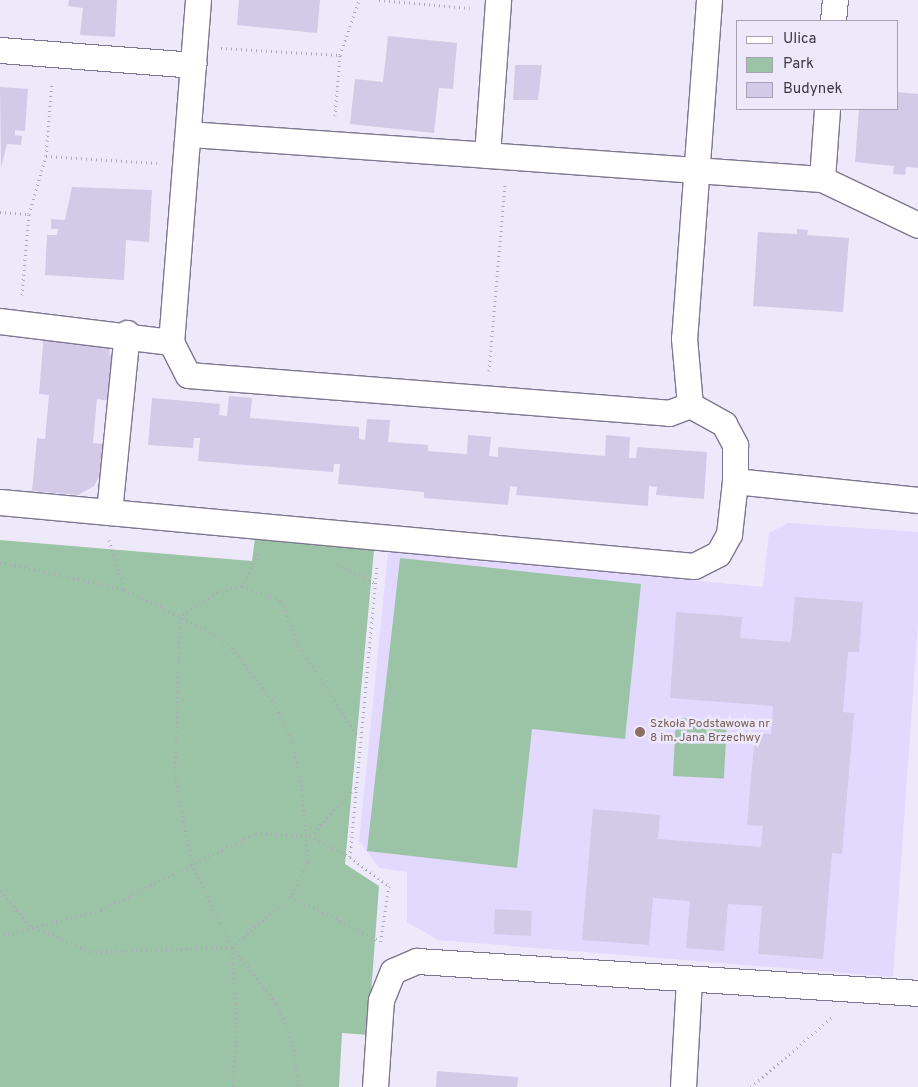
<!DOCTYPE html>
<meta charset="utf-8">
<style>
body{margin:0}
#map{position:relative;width:918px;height:1087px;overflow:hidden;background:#ede9fa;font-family:Overpass,sans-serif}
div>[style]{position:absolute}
.built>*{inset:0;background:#e3d9fe}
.green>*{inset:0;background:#9bc4a6;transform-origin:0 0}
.building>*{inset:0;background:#d2cae7;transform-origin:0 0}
.path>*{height:3px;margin-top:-1.5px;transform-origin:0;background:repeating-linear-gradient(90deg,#ada9b8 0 1px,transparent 0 5px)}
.roads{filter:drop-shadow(1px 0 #7d7690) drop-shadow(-1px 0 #7d7690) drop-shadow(0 1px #7d7690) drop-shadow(0 -1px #7d7690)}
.street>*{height:25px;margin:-12.5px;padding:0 12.5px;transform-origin:12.5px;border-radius:12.5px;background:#fff}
.dots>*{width:14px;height:14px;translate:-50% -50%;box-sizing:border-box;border:2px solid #ede9fa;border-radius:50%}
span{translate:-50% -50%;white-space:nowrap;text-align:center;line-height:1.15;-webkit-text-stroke:5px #ede9fa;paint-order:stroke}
.education-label{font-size:12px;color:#785e54}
.left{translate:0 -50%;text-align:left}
.legend{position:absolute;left:736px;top:20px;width:162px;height:90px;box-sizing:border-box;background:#ede9fa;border:1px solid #a6a2b1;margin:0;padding:6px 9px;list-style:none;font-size:15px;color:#3b3743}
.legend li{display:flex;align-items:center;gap:10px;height:25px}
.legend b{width:25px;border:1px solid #a6a2b1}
</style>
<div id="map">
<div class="built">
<div style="clip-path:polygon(788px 523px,918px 532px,918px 622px,893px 977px,438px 940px,407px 922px,407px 872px,379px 868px,359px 841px,388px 552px,763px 587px,769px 533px)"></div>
</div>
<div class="green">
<div style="clip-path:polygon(255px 538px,374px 550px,345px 864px,379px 886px,368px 1035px,342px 1033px,339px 1087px,0 1087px,0 540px,252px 561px)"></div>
<div style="clip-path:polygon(400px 558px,641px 584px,625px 739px,532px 729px,517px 868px,367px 851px)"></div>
<div style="left:676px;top:718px;width:51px;height:58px;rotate:3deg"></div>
</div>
<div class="building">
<div style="clip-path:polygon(69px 0,117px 0,115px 37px,80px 35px,83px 8px,68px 6px)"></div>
<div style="clip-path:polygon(239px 0,320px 0,317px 33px,237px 25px)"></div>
<div style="clip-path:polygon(388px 36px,457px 43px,453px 89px,439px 88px,434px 133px,350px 124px,355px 79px,383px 82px)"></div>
<div style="clip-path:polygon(515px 65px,542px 65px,538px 100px,513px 100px)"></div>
<div style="clip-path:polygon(0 87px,28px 89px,25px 131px,15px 130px,15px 135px,22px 136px,21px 145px,7px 144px,1px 168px)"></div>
<div style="clip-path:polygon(897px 92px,918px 94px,918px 168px,906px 167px,905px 175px,893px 174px,894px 166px,855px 162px,859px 109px,897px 109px)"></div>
<div style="clip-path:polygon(72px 187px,152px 190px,149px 242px,126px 240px,124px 280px,45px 275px,47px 235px,57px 235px,58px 229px,51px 229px,51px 219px,65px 220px)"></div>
<div style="clip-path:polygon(797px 229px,808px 230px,807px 235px,849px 238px,843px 312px,753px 306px,758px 232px,797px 234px)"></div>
<div style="clip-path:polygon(44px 333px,110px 343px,109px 355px,114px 356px,110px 401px,97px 399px,93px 443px,104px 444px,101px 473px,94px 486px,78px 495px,32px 491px,37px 438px,45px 439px,49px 395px,39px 394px)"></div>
<div style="clip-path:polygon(229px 396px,252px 398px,250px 418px,359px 427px,359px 439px,365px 440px,367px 419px,390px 420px,388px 442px,428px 445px,428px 451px,467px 454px,468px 435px,491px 437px,489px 456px,498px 457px,498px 447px,605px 456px,606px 435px,630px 437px,629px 458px,636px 458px,637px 447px,707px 452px,704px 499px,656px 495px,657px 487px,649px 486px,648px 506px,516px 495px,517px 487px,510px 486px,508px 505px,424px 498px,424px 492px,338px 484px,340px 464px,334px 464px,333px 472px,198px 461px,200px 438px,194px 438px,193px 448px,148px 445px,152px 398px,220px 404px,219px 415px,227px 416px)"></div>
<div style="clip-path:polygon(795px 597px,863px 602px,859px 652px,848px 652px,843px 712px,854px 713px,842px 854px,832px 853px,823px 959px,758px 954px,762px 906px,728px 904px,724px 951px,686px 948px,690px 901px,653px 898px,649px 945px,582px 940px,593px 809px,660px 815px,658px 839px,761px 847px,763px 826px,747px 825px,755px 733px,771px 734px,773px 706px,670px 698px,676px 612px,742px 617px,740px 638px,791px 642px)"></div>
<div style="left:495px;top:909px;width:37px;height:25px;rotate:3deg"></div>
<div style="clip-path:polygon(437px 1071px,518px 1077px,517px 1087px,436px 1087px)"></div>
</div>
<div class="path">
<div style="left:379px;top:0;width:91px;rotate:5deg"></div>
<div style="left:221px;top:48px;width:119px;rotate:3.4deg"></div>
<div style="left:335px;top:116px;width:61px;rotate:-85.3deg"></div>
<div style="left:340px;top:55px;width:58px;rotate:-70.9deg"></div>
<div style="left:46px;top:156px;width:111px;rotate:3.6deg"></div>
<div style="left:0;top:212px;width:29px;rotate:4deg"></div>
<div style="left:22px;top:295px;width:81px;rotate:-85.1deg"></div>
<div style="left:29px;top:214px;width:60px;rotate:-73.7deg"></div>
<div style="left:46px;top:156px;width:74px;rotate:-85.4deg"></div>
<div style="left:489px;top:371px;width:187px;rotate:-85.1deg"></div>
<div style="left:109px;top:540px;width:50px;rotate:72.6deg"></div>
<div style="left:258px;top:554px;width:36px;rotate:117deg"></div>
<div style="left:242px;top:586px;width:26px;rotate:167deg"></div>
<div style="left:217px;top:592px;width:45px;rotate:146deg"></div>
<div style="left:180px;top:617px;width:159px;rotate:91.8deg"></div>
<div style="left:175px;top:776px;width:90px;rotate:79.1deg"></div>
<div style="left:192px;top:864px;width:92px;rotate:64.3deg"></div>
<div style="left:232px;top:947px;width:73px;rotate:51.7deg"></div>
<div style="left:277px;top:1004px;width:44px;rotate:68.7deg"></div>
<div style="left:293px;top:1045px;width:42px;rotate:81.9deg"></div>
<div style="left:0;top:562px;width:127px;rotate:12.3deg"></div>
<div style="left:124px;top:589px;width:97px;rotate:26.3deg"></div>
<div style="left:211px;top:632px;width:26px;rotate:37deg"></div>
<div style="left:232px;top:648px;width:69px;rotate:52.6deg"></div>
<div style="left:274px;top:703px;width:43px;rotate:65.2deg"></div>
<div style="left:292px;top:742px;width:39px;rotate:77deg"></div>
<div style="left:301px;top:780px;width:82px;rotate:85.1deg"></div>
<div style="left:308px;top:862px;width:38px;rotate:117deg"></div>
<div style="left:337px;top:564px;width:42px;rotate:26.6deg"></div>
<div style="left:242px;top:586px;width:43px;rotate:20.6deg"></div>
<div style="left:282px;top:601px;width:42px;rotate:70.7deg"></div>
<div style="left:296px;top:641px;width:114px;rotate:57.1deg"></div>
<div style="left:310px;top:836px;width:66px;rotate:-46.8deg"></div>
<div style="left:350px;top:857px;width:294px;rotate:-84.7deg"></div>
<div style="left:0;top:891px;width:45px;rotate:48.6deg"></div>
<div style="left:30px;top:925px;width:67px;rotate:23.9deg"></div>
<div style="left:91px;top:952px;width:141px;rotate:-2deg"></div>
<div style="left:232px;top:947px;width:78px;rotate:-40.8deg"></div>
<div style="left:291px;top:896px;width:100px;rotate:26.8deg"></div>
<div style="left:3px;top:935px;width:101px;rotate:-14.3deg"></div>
<div style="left:101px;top:910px;width:173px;rotate:-26.4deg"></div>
<div style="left:256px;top:833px;width:54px;rotate:3.2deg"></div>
<div style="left:310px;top:836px;width:45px;rotate:27.7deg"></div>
<div style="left:350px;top:857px;width:49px;rotate:36.6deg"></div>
<div style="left:389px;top:886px;width:60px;rotate:98.7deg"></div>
<div style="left:232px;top:948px;width:78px;rotate:86.3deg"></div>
<div style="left:237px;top:1026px;width:61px;rotate:93.8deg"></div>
<div style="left:751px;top:1087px;width:107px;rotate:-40.8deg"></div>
</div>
<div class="roads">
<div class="street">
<div style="left:198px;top:0;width:343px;rotate:94.5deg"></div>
<div style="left:171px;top:342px;width:37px;rotate:63deg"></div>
<div style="left:188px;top:375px;width:482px;rotate:4.5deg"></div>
<div style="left:669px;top:413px;width:22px;rotate:-21deg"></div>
<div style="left:709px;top:0;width:339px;rotate:94.2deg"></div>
<div style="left:684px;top:338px;width:67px;rotate:84.9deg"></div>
<div style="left:690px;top:405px;width:39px;rotate:29deg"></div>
<div style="left:724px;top:424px;width:24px;rotate:62deg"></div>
<div style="left:735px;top:445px;width:36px;rotate:90deg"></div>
<div style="left:735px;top:481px;width:184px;rotate:5.9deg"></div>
<div style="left:833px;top:21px;width:21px;rotate:-85deg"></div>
<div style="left:0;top:50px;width:194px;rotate:4.4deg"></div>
<div style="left:189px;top:134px;width:299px;rotate:4deg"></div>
<div style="left:487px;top:155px;width:155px;rotate:-85.9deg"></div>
<div style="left:487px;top:155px;width:336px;rotate:4.1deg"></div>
<div style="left:822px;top:179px;width:106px;rotate:25.6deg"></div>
<div style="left:822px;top:179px;width:70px;rotate:-85.9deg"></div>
<div style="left:0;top:321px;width:172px;rotate:7deg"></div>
<div style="left:0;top:502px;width:697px;rotate:5.27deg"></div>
<div style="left:694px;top:566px;width:27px;rotate:-27deg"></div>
<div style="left:718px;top:554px;width:23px;rotate:-61deg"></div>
<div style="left:729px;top:534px;width:53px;rotate:-83.5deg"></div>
<div style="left:109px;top:512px;width:180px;rotate:-84.3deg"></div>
<div style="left:375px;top:1087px;width:87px;rotate:-86.1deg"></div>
<div style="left:381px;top:1000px;width:31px;rotate:-68deg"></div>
<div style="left:393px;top:971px;width:26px;rotate:-23deg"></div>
<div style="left:417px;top:961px;width:502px;rotate:3.65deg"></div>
<div style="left:683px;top:1087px;width:107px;rotate:-86.8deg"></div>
</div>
</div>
<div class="dots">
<div style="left:640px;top:732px;background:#8d6e63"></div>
</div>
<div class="education-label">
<span class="left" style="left:650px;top:732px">Szkoła Podstawowa nr<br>8 im. Jana Brzechwy</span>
</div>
<ul class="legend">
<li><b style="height:6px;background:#fff"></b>Ulica</li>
<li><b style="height:14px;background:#9bc4a6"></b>Park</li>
<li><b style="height:14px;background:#d2cae7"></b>Budynek</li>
</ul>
</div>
